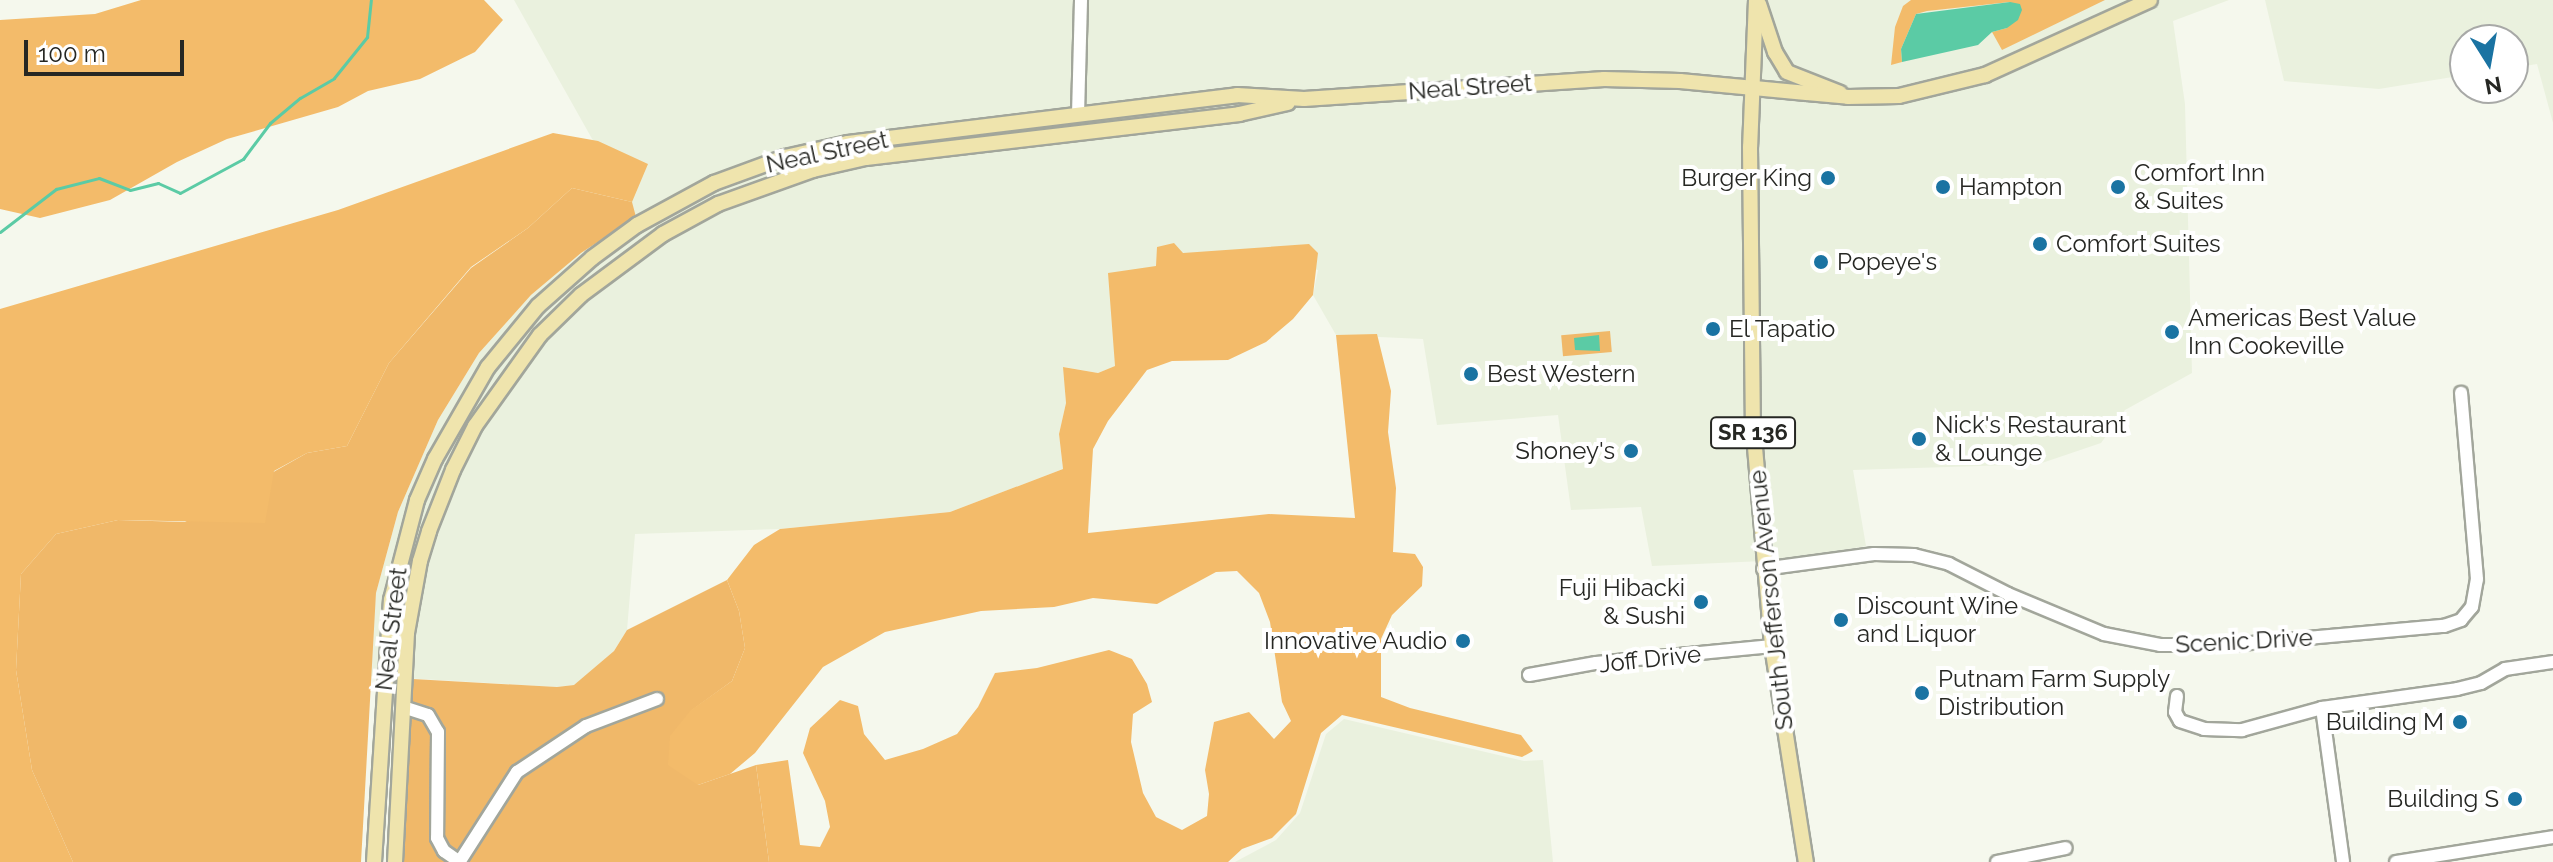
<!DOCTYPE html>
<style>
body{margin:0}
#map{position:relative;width:2553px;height:862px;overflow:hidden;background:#f5f8ed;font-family:Raleway,sans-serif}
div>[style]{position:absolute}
.built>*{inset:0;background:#eaf1de}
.green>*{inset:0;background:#f0b869;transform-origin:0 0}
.forest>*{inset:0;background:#f3bb6a}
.water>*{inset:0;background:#5bcba5}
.stream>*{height:3px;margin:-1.5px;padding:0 1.5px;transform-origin:1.5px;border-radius:1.5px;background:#5bcba5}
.roads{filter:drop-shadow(2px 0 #a2a69b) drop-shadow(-2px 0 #a2a69b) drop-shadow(0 2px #a2a69b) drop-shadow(0 -2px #a2a69b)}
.minor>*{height:12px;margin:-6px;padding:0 6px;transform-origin:6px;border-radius:6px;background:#fff}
.major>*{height:14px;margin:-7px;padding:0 7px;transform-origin:7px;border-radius:7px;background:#efe4ad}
.dots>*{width:22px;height:22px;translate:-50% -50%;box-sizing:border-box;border:4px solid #fff;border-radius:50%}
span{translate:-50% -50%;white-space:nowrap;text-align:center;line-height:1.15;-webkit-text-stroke:8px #fff;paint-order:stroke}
.shield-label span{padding:2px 6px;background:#fff;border:2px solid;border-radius:6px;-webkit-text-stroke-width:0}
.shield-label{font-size:22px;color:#262723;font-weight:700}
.street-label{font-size:24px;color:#262723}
.poi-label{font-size:24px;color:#262723}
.left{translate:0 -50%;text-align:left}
.right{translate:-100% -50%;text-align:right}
.north{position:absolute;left:2449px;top:24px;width:80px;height:80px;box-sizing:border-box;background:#fff;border:2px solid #a8a9a7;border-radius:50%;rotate:169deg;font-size:22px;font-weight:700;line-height:32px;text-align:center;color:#262723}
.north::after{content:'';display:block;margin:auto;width:28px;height:36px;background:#1a73a2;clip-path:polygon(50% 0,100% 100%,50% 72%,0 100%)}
.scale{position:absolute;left:24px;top:40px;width:160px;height:36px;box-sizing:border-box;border:4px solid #262723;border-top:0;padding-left:10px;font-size:24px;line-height:28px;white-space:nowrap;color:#262723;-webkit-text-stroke:6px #fff;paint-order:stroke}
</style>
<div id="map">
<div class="built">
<div style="clip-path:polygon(514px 0,2229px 0,2173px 21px,2185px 104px,2192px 373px,2125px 410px,2101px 443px,2039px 464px,1853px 470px,1866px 546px,1785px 560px,1652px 566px,1641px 507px,1571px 510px,1558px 415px,1437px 425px,1423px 339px,1336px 335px,1313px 295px,1318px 270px,1182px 253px,1173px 243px,1114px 334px,1115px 366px,1098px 373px,1064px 367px,1066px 403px,1059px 434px,1063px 469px,950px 512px,780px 529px,635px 534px,627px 630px,614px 651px,575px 685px,557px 687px,369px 676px,376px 593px,398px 512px,438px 420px,479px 353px,531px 295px,581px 253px,636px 217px)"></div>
<div style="clip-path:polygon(2265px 0,2553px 0,2553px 123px,2537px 64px,2513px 68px,2513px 40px,2465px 40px,2465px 75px,2379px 89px,2284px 81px)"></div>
<div style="clip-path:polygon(1344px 719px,1524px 761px,1543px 760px,1553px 862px,1235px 862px,1276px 840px,1300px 813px,1326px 734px)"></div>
</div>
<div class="green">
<div style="clip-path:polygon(572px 188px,632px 202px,636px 217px,581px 253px,531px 295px,479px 353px,438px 420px,398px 512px,376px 593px,361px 862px,73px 862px,32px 770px,16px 670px,21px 574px,56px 534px,118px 520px,185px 522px,307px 453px,347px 446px,389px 363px,471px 268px,528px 228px)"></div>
<div style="left:1610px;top:331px;width:21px;height:49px;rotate:85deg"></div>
<div style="clip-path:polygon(727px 580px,739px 611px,745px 648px,732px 681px,692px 710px,698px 785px,756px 765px,769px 862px,403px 862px,413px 679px,557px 687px,574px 685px,614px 651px,627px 630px)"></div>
</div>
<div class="forest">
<div style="clip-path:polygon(141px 0,484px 0,503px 20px,475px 52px,420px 79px,368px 91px,338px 107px,227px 139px,177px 162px,110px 200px,40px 218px,0 209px,0 20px,95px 14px)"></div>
<div style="clip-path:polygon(1911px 0,2105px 0,2002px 50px,1992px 32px,2007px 28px,2010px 2px,1927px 11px,1916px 14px,1901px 49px,1902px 62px,1891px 65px,1895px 27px,1903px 6px)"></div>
<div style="clip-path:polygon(553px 133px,598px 141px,648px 164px,632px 202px,572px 188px,528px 228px,471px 267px,389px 363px,347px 446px,307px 453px,274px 471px,265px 523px,118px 520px,56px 534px,21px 574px,16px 670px,32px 770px,73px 862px,0 862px,0 309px,338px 210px)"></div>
<div style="clip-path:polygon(1174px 243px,1183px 253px,1309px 244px,1318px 253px,1313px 295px,1293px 319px,1266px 342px,1228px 360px,1172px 361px,1147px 370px,1108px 421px,1093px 449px,1088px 533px,1269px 514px,1355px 518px,1336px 335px,1377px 334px,1391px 391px,1388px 432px,1396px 488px,1393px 552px,1415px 554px,1423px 567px,1422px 586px,1392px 615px,1381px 639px,1381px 697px,1410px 708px,1521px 735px,1533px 751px,1522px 757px,1342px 715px,1321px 733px,1296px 814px,1272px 838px,1242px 849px,1228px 862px,769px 862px,756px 765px,788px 760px,800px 845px,820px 847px,830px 827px,825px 801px,803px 753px,810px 728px,840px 700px,858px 706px,864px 734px,885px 760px,923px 749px,957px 734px,978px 707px,995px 673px,1037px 668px,1109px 650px,1132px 659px,1147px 684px,1152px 702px,1133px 714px,1131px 742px,1143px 793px,1156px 817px,1182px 830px,1207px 816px,1209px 794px,1205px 770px,1214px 722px,1249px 712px,1274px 739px,1291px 721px,1282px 702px,1270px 622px,1259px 593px,1237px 571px,1216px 572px,1157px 604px,1093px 598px,1054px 607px,981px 611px,885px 632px,823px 667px,755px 753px,730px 774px,698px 785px,668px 765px,670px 736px,691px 710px,732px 681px,745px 648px,739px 611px,727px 580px,754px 545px,780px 529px,950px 512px,1063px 469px,1059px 434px,1066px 403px,1063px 367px,1098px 373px,1115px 366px,1108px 273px,1156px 266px,1157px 247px)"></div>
</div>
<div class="water">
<div style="clip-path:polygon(2010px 2px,2020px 4px,2022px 10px,2018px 20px,2007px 28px,1992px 32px,1978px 45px,1902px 62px,1901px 49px,1916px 14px)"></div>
<div style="clip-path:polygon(1599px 335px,1600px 351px,1575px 350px,1574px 338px)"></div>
</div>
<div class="stream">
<div style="left:0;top:232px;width:71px;rotate:-37.5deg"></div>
<div style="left:56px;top:189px;width:44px;rotate:-14.3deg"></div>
<div style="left:99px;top:178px;width:33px;rotate:21deg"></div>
<div style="left:130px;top:190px;width:29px;rotate:-14deg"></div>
<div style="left:158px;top:183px;width:24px;rotate:24deg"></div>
<div style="left:180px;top:193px;width:72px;rotate:-28.4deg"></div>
<div style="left:243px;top:159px;width:45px;rotate:-53.1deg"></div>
<div style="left:270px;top:123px;width:39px;rotate:-40deg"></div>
<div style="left:300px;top:98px;width:39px;rotate:-30deg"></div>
<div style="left:334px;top:78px;width:53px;rotate:-51.2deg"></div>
<div style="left:367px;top:37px;width:37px;rotate:-84deg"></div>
</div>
<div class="roads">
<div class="minor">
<div style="left:1078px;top:115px;width:115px;rotate:-88.5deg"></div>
<div style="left:1763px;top:569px;width:112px;rotate:-7.7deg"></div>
<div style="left:1874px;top:554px;width:40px;rotate:1.4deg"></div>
<div style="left:1914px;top:555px;width:36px;rotate:14deg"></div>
<div style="left:1949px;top:564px;width:66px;rotate:27deg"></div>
<div style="left:2008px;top:594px;width:104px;rotate:22.6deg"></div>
<div style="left:2104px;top:634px;width:57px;rotate:11.1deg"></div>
<div style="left:2160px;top:645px;width:69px"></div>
<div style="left:2229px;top:645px;width:216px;rotate:-5.1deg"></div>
<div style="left:2444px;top:626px;width:18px;rotate:-19deg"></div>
<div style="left:2461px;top:620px;width:17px;rotate:-50deg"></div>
<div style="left:2472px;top:607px;width:28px;rotate:-80deg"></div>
<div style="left:2477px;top:579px;width:187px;rotate:-94.9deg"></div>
<div style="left:1529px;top:675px;width:68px;rotate:-10.2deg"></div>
<div style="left:1596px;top:663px;width:177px;rotate:-5.5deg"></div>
<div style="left:2177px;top:696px;width:16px;rotate:97deg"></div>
<div style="left:2175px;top:712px;width:10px;rotate:61deg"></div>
<div style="left:2180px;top:721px;width:25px;rotate:18deg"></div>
<div style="left:2204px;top:729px;width:38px;rotate:2deg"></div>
<div style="left:2242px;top:730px;width:83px;rotate:-15.4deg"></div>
<div style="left:2322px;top:708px;width:136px;rotate:-8deg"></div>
<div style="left:2457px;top:689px;width:25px;rotate:-14deg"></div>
<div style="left:2481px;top:683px;width:28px;rotate:-30deg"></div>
<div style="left:2505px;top:669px;width:49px;rotate:-8.3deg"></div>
<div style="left:403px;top:707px;width:26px;rotate:18deg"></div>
<div style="left:428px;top:715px;width:20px;rotate:60deg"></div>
<div style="left:438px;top:732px;width:106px;rotate:90.5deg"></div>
<div style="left:437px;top:838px;width:15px;rotate:62deg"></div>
<div style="left:444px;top:851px;width:19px;rotate:35deg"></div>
<div style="left:2322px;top:708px;width:155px;rotate:82.2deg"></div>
<div style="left:460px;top:861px;width:106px;rotate:-57.4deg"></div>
<div style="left:517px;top:772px;width:83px;rotate:-33.7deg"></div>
<div style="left:586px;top:726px;width:76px;rotate:-20.8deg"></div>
<div style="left:1997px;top:862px;width:70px;rotate:-11.5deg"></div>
<div style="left:2396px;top:862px;width:159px;rotate:-9deg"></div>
</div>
<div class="major">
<div style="left:1756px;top:0;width:147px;rotate:92.3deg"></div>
<div style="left:1750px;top:147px;width:277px;rotate:89.4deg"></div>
<div style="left:1753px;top:424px;width:223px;rotate:85.1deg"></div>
<div style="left:1772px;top:646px;width:219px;rotate:81.1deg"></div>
<div style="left:1759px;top:4px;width:51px;rotate:71.6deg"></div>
<div style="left:1775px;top:52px;width:23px;rotate:59deg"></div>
<div style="left:1787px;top:72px;width:57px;rotate:21.6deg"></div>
<div style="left:374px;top:862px;width:263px;rotate:-86.3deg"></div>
<div style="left:391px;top:600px;width:103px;rotate:-75.4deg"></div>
<div style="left:417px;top:500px;width:45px;rotate:-66.3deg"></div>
<div style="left:435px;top:459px;width:106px;rotate:-60.1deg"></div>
<div style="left:488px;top:367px;width:79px;rotate:-50.7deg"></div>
<div style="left:538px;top:306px;width:72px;rotate:-41.6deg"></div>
<div style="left:592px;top:258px;width:56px;rotate:-36.3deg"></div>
<div style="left:637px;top:225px;width:88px;rotate:-28.6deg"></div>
<div style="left:714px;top:183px;width:76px;rotate:-20.1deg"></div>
<div style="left:785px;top:157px;width:65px;rotate:-12.5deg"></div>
<div style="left:848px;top:143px;width:392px;rotate:-7deg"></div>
<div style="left:1237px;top:95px;width:67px;rotate:3.4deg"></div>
<div style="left:1304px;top:99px;width:301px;rotate:-3.8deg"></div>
<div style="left:1604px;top:79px;width:76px;rotate:1.5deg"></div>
<div style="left:1680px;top:81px;width:169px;rotate:5.4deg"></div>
<div style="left:1848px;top:97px;width:51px;rotate:-1.1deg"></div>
<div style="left:1899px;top:96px;width:89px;rotate:-13.7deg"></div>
<div style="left:1985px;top:75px;width:181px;rotate:-24.4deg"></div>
<div style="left:395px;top:862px;width:229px;rotate:-87deg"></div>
<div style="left:407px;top:633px;width:73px;rotate:-79.8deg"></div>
<div style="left:420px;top:561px;width:31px;rotate:-73deg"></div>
<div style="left:429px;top:531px;width:66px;rotate:-68.5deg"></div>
<div style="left:453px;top:470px;width:49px;rotate:-63.4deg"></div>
<div style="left:475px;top:426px;width:112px;rotate:-54.5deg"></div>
<div style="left:540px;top:335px;width:57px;rotate:-44.3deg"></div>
<div style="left:581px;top:295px;width:102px;rotate:-36.6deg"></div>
<div style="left:663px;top:234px;width:63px;rotate:-28.6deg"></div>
<div style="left:718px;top:204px;width:101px;rotate:-19.7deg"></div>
<div style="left:813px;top:170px;width:54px;rotate:-12.8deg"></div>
<div style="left:866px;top:158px;width:376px;rotate:-6.7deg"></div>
<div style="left:1239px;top:114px;width:50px;rotate:-12.7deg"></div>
</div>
</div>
<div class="dots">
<div style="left:1828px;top:178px;background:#1a73a2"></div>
<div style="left:1943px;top:187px;background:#1a73a2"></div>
<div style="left:2118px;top:187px;background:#1a73a2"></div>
<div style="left:2040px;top:244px;background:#1a73a2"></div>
<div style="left:1821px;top:262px;background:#1a73a2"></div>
<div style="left:1713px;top:329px;background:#1a73a2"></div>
<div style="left:2172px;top:332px;background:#1a73a2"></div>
<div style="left:1471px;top:374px;background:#1a73a2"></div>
<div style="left:1919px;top:439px;background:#1a73a2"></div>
<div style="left:1631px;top:451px;background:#1a73a2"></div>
<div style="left:1701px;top:602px;background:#1a73a2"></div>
<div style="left:1841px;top:620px;background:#1a73a2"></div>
<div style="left:1463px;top:641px;background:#1a73a2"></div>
<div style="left:1922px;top:693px;background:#1a73a2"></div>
<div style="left:2460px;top:722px;background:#1a73a2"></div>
<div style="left:2515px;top:799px;background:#1a73a2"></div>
</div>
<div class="shield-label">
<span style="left:1753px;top:433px">SR 136</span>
</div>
<div class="street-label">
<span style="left:1470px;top:87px;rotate:-4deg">Neal Street</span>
<span style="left:827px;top:152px;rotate:-12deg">Neal Street</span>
<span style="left:1771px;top:600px;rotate:-96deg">South Jefferson Avenue</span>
<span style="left:391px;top:629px;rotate:-83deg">Neal Street</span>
<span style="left:2244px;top:641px;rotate:-3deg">Scenic Drive</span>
<span style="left:1650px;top:659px;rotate:-6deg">Joff Drive</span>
</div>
<div class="poi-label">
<span class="left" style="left:2134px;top:187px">Comfort Inn<br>&amp; Suites</span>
<span class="right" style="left:1812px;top:178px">Burger King</span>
<span class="left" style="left:1959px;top:187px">Hampton</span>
<span class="left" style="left:2056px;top:244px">Comfort Suites</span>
<span class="left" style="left:1837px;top:262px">Popeye's</span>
<span class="left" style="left:2188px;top:332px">Americas Best Value<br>Inn Cookeville</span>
<span class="left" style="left:1729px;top:329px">El Tapatio</span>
<span class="left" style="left:1487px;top:374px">Best Western</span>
<span class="left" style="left:1935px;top:439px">Nick's Restaurant<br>&amp; Lounge</span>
<span class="right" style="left:1615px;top:451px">Shoney's</span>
<span class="right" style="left:1685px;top:602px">Fuji Hibacki<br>&amp; Sushi</span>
<span class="left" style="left:1857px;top:620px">Discount Wine<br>and Liquor</span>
<span class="right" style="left:1447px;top:641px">Innovative Audio</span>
<span class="left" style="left:1938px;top:693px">Putnam Farm Supply<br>Distribution</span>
<span class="right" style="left:2444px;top:722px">Building M</span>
<span class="right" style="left:2499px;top:799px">Building S</span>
</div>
<div class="north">N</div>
<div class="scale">100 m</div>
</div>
